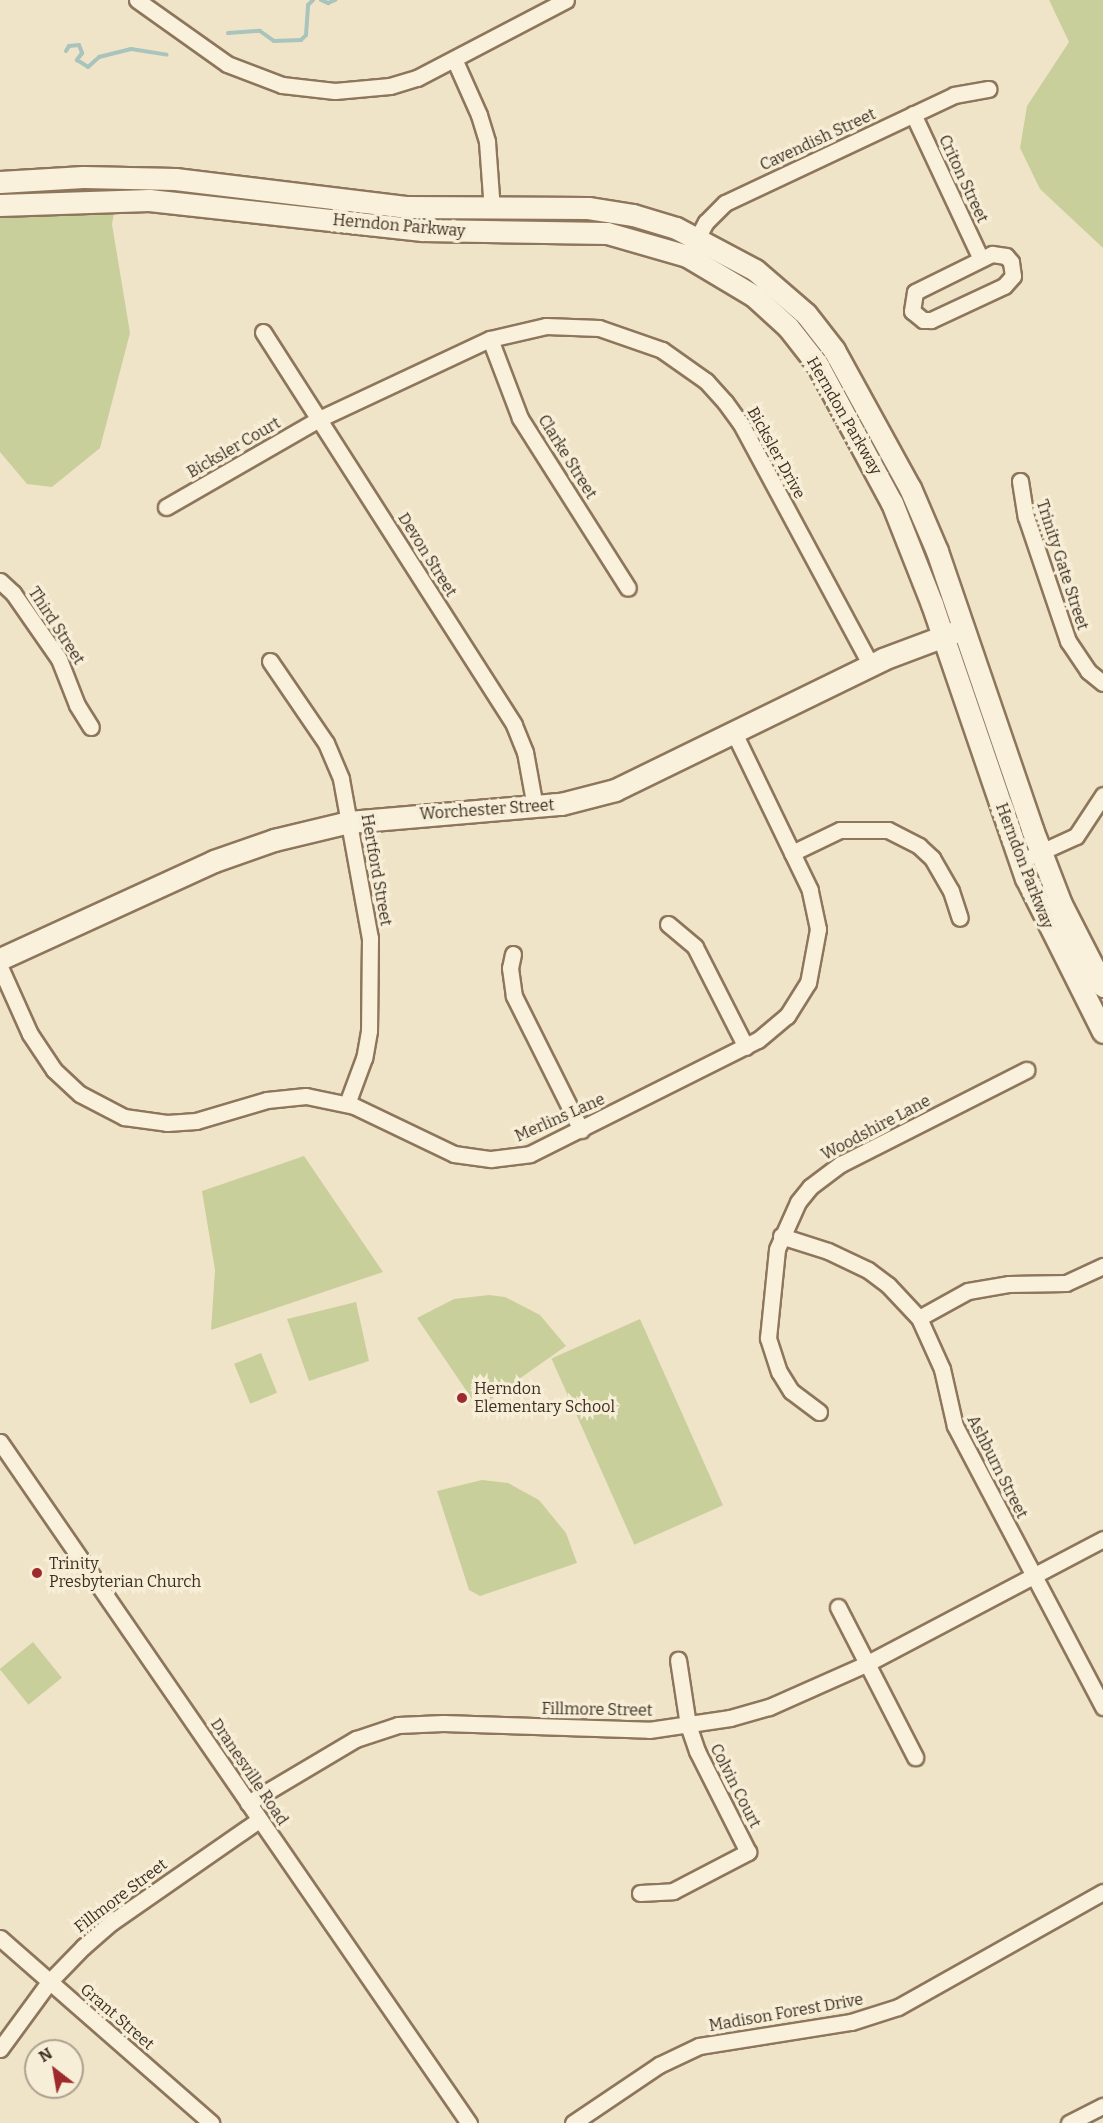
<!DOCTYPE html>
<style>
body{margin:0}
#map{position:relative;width:1103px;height:2123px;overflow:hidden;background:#f0e4c8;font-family:Bitter,serif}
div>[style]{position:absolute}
.green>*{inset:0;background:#c9cf9b;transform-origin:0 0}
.stream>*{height:4px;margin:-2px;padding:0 2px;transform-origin:2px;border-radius:2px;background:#a9c4bc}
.roads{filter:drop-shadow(2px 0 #8d765c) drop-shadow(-2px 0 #8d765c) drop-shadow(0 2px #8d765c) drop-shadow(0 -2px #8d765c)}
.street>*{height:15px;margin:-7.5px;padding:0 7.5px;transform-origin:7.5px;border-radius:7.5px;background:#faf1dc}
.secondary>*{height:21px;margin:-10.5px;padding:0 10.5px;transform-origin:10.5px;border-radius:10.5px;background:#faf1dc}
.dots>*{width:16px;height:16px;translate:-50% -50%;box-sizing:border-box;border:3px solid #f7eed8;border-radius:50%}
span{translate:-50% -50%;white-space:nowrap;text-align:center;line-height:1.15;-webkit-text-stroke:6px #f7eed8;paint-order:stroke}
.street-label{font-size:16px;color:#3d2e20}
.poi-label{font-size:16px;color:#3d2e20}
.left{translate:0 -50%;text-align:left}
.north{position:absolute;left:24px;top:2039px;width:60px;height:60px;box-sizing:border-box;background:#f7eed8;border:2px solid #ada18e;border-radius:50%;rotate:329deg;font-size:16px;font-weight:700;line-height:24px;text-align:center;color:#3d2e20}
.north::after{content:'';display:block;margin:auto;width:21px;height:27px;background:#9e2a2b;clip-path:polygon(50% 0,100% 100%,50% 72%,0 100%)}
</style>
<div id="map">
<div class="green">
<div style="clip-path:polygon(1049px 0,1103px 0,1103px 248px,1040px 189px,1020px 148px,1027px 106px,1069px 42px)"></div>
<div style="clip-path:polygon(115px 208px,112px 224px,130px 333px,100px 448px,52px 487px,27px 484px,0 452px,0 215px)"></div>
<div style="clip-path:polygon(304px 1156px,383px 1272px,211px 1330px,215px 1270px,202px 1191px)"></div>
<div style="clip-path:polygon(489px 1295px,505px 1297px,540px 1315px,566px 1346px,485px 1403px,472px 1399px,417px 1318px,454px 1299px)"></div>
<div style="clip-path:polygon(356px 1302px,369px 1361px,309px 1381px,287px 1319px)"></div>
<div style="left:640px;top:1319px;width:204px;height:97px;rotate:66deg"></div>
<div style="left:261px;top:1353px;width:43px;height:29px;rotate:68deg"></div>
<div style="clip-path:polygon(482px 1480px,508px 1483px,539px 1500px,566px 1533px,577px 1563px,480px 1596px,469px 1590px,437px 1491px)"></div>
<div style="left:33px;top:1642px;width:46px;height:43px;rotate:51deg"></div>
</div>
<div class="stream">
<div style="left:321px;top:0;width:8px;rotate:23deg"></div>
<div style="left:328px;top:3px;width:8px;rotate:-23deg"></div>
<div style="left:228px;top:33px;width:32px;rotate:-4deg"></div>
<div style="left:260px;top:31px;width:17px;rotate:36deg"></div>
<div style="left:274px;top:41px;width:27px;rotate:-2deg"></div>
<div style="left:301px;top:40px;width:7px;rotate:-45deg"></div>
<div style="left:306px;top:35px;width:30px;rotate:-86deg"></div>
<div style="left:308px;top:5px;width:7px;rotate:-45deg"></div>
<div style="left:66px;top:51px;width:6px;rotate:-59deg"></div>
<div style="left:69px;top:46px;width:10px;rotate:-6deg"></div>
<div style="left:79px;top:45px;width:9px;rotate:69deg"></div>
<div style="left:82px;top:53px;width:9px;rotate:126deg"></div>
<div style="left:77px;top:60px;width:13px;rotate:32deg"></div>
<div style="left:88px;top:67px;width:15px;rotate:-42deg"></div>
<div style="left:99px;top:57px;width:33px;rotate:-14deg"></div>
<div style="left:131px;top:49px;width:36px;rotate:9deg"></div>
</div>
<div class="roads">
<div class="street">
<div style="left:137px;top:0;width:110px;rotate:35.4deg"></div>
<div style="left:227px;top:64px;width:59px;rotate:20.9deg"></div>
<div style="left:282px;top:85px;width:53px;rotate:6.5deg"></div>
<div style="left:335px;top:91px;width:55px;rotate:-5.2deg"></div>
<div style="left:390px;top:86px;width:28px;rotate:-17deg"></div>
<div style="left:417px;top:78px;width:168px;rotate:-27.6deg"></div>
<div style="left:455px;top:61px;width:59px;rotate:66deg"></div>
<div style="left:479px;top:115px;width:28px;rotate:73deg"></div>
<div style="left:487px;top:142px;width:68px;rotate:85.8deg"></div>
<div style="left:913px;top:114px;width:160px;rotate:64.9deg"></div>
<div style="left:693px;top:246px;width:27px;rotate:-62deg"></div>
<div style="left:706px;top:222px;width:27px;rotate:-45deg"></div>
<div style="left:725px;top:203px;width:253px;rotate:-25.2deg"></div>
<div style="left:954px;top:95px;width:35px;rotate:-10deg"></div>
<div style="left:992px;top:254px;width:14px;rotate:8deg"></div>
<div style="left:1006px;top:256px;width:8px;rotate:50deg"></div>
<div style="left:1011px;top:262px;width:14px;rotate:82deg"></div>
<div style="left:1013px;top:276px;width:13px;rotate:132deg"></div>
<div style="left:1004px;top:286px;width:81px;rotate:155deg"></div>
<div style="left:931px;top:320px;width:8px;rotate:180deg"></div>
<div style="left:923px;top:320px;width:14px;rotate:-141deg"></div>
<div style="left:912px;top:311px;width:19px;rotate:-81deg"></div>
<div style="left:915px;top:292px;width:86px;rotate:-26.3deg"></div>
<div style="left:263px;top:332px;width:466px;rotate:57.4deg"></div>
<div style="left:514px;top:725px;width:29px;rotate:68deg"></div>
<div style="left:525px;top:752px;width:56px;rotate:79.7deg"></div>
<div style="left:490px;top:339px;width:85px;rotate:69.2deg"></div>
<div style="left:520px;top:418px;width:201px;rotate:57.6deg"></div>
<div style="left:1020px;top:481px;width:36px;rotate:81deg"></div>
<div style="left:1026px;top:517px;width:131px;rotate:71.3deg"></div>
<div style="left:1068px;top:641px;width:36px;rotate:56deg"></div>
<div style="left:1088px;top:671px;width:19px;rotate:39deg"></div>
<div style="left:166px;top:507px;width:177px;rotate:-29.9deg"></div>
<div style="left:319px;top:419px;width:189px;rotate:-25.1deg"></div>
<div style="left:490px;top:339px;width:57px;rotate:-13.1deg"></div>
<div style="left:546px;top:326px;width:53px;rotate:2.2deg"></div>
<div style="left:599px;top:328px;width:67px;rotate:19.2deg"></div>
<div style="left:662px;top:350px;width:54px;rotate:35.2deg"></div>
<div style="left:706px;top:381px;width:28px;rotate:48deg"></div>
<div style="left:725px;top:402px;width:27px;rotate:54deg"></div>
<div style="left:741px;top:424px;width:274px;rotate:61.7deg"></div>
<div style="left:0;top:581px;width:18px;rotate:43deg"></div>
<div style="left:13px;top:593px;width:80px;rotate:55.1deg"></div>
<div style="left:59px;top:659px;width:49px;rotate:68.6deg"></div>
<div style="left:77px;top:705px;width:26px;rotate:58deg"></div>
<div style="left:270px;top:661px;width:99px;rotate:55.7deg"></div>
<div style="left:326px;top:743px;width:39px;rotate:67deg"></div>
<div style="left:341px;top:779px;width:162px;rotate:79.7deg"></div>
<div style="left:370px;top:938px;width:93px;rotate:90.6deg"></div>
<div style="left:369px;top:1031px;width:27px;rotate:100deg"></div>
<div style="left:364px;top:1058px;width:49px;rotate:110.3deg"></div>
<div style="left:792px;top:853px;width:53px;rotate:-25.6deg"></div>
<div style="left:840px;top:830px;width:48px"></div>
<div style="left:888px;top:830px;width:35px;rotate:27deg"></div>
<div style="left:919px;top:846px;width:18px;rotate:43deg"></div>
<div style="left:932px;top:858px;width:38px;rotate:60deg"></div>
<div style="left:951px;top:891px;width:28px;rotate:72deg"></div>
<div style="left:1032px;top:856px;width:48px;rotate:-24.4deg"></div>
<div style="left:1076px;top:836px;width:49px;rotate:-56.6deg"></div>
<div style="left:668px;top:924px;width:35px;rotate:40deg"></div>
<div style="left:695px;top:947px;width:112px;rotate:63deg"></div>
<div style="left:513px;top:954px;width:14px;rotate:102deg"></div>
<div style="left:510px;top:968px;width:28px;rotate:82deg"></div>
<div style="left:514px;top:996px;width:150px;rotate:63.4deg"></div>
<div style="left:0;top:967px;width:73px;rotate:65.9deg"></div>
<div style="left:30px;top:1034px;width:43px;rotate:56.3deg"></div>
<div style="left:54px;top:1070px;width:35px;rotate:43deg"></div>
<div style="left:80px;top:1094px;width:50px;rotate:27.6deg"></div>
<div style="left:124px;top:1117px;width:43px;rotate:7.9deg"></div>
<div style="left:167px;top:1123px;width:29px;rotate:-4deg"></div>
<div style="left:196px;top:1121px;width:74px;rotate:-16.5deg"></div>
<div style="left:267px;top:1100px;width:39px;rotate:-6deg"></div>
<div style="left:306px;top:1096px;width:49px;rotate:11.8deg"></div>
<div style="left:354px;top:1106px;width:111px;rotate:25.6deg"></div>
<div style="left:454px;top:1154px;width:37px;rotate:8deg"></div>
<div style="left:491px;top:1159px;width:39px;rotate:-7deg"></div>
<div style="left:530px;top:1154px;width:255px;rotate:-26.6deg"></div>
<div style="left:758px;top:1040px;width:38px;rotate:-40deg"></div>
<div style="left:787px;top:1016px;width:39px;rotate:-58deg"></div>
<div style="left:808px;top:983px;width:55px;rotate:-79.5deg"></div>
<div style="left:818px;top:929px;width:40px;rotate:-102deg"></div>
<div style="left:810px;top:890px;width:174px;rotate:-115.8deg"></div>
<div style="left:781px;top:1236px;width:49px;rotate:17.7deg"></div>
<div style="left:828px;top:1251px;width:44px;rotate:25.4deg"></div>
<div style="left:868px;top:1270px;width:25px;rotate:37deg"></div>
<div style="left:888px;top:1285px;width:45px;rotate:46.8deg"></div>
<div style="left:919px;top:1318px;width:56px;rotate:65.7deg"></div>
<div style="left:942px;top:1369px;width:58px;rotate:77.2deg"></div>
<div style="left:955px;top:1426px;width:318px;rotate:62.2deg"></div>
<div style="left:919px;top:1318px;width:56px;rotate:-28.9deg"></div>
<div style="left:968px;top:1291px;width:42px;rotate:-9.7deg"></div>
<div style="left:1009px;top:1284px;width:57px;rotate:-1deg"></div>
<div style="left:1066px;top:1283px;width:41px;rotate:-24.7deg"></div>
<div style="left:819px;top:1412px;width:35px;rotate:-143deg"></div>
<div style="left:791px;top:1391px;width:22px;rotate:-122deg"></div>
<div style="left:779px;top:1372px;width:36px;rotate:-108deg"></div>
<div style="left:768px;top:1338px;width:89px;rotate:-84.2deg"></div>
<div style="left:777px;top:1249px;width:51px;rotate:-65.9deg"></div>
<div style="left:798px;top:1202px;width:19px;rotate:-51deg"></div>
<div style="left:810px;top:1187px;width:39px;rotate:-37deg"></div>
<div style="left:841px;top:1164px;width:208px;rotate:-26.9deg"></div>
<div style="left:0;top:1442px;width:827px;rotate:55.45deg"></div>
<div style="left:838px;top:1607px;width:169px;rotate:62.8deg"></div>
<div style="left:248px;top:1803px;width:126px;rotate:-30.7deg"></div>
<div style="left:356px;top:1739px;width:44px;rotate:-18.4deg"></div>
<div style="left:398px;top:1725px;width:45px;rotate:-2.5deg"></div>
<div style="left:443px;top:1723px;width:206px;rotate:1.9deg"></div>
<div style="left:649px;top:1730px;width:82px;rotate:-8.4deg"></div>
<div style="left:730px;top:1718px;width:41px;rotate:-15.8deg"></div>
<div style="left:769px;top:1707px;width:106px;rotate:-23.9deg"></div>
<div style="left:866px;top:1664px;width:268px;rotate:-27.8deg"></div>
<div style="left:640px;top:1893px;width:33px;rotate:-3deg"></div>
<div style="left:673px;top:1891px;width:85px;rotate:-27.5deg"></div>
<div style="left:748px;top:1852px;width:113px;rotate:-116.8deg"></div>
<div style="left:697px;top:1751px;width:28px;rotate:-109deg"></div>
<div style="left:688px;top:1725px;width:66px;rotate:-98.7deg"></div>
<div style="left:0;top:1938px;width:281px;rotate:41.2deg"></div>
<div style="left:0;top:2049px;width:83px;rotate:-53.8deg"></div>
<div style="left:49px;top:1982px;width:49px;rotate:-45.8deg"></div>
<div style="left:83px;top:1947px;width:38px;rotate:-41deg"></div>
<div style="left:112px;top:1922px;width:179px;rotate:-34.8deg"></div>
<div style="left:573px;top:2123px;width:104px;rotate:-34deg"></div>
<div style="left:659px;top:2065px;width:44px;rotate:-25.4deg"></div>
<div style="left:699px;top:2046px;width:154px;rotate:-9deg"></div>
<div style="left:851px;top:2022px;width:49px;rotate:-17.7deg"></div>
<div style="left:898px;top:2007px;width:235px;rotate:-29.3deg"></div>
<div style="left:1069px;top:2123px;width:38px;rotate:-27deg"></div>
</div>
<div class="secondary">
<div style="left:0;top:182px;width:83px;rotate:-3.4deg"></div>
<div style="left:83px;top:177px;width:92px;rotate:1.2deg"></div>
<div style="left:175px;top:179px;width:232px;rotate:6.9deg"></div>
<div style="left:405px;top:207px;width:183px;rotate:0.3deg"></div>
<div style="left:588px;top:208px;width:46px;rotate:8.8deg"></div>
<div style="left:633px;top:215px;width:45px;rotate:16.8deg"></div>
<div style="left:676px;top:228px;width:89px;rotate:28deg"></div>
<div style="left:755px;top:270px;width:67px;rotate:40.8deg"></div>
<div style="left:806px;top:314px;width:46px;rotate:52.1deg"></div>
<div style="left:834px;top:350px;width:158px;rotate:61.2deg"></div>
<div style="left:910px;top:488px;width:69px;rotate:66.8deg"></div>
<div style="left:937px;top:551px;width:294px;rotate:71.1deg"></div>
<div style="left:1032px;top:829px;width:80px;rotate:68.9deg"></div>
<div style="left:1061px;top:904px;width:92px;rotate:62.9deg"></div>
<div style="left:0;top:205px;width:149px;rotate:-1.9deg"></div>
<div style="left:149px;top:200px;width:275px;rotate:6.3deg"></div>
<div style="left:422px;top:230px;width:185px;rotate:0.9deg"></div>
<div style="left:607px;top:233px;width:83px;rotate:16deg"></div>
<div style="left:687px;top:256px;width:78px;rotate:30.8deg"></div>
<div style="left:754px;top:296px;width:46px;rotate:42.4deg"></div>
<div style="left:788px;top:327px;width:47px;rotate:51.9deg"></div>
<div style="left:817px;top:364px;width:158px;rotate:61.7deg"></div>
<div style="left:892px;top:503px;width:109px;rotate:68.4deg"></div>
<div style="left:932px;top:604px;width:290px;rotate:71.1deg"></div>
<div style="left:1026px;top:878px;width:172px;rotate:63.4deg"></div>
<div style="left:0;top:959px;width:235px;rotate:-24.6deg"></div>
<div style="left:214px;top:861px;width:64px;rotate:-19.3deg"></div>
<div style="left:274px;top:840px;width:77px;rotate:-13.5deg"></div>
<div style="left:349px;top:822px;width:213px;rotate:-4.9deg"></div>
<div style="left:561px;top:804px;width:56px;rotate:-14.5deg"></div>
<div style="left:615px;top:790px;width:298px;rotate:-26deg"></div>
<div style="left:883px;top:659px;width:77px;rotate:-20.6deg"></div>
</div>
</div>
<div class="dots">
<div style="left:462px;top:1398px;background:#9e2a2b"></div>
<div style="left:37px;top:1573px;background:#9e2a2b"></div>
</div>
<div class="street-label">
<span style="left:818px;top:140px;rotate:-25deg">Cavendish Street</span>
<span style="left:963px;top:179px;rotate:65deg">Criton Street</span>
<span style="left:399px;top:226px;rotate:5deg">Herndon Parkway</span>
<span style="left:844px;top:416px;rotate:60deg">Herndon Parkway</span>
<span style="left:234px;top:448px;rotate:-30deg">Bicksler Court</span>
<span style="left:776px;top:453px;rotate:61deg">Bicksler Drive</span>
<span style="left:567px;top:457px;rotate:58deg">Clarke Street</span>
<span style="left:427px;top:555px;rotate:58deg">Devon Street</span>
<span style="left:1062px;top:565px;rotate:72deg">Trinity Gate Street</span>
<span style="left:56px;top:626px;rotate:57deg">Third Street</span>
<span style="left:487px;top:810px;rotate:-4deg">Worchester Street</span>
<span style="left:1024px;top:866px;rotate:69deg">Herndon Parkway</span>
<span style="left:376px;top:870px;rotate:80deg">Hertford Street</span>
<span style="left:560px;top:1118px;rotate:-24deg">Merlins Lane</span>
<span style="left:876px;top:1128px;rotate:-28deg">Woodshire Lane</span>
<span style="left:997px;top:1467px;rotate:63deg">Ashburn Street</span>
<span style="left:597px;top:1710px;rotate:1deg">Fillmore Street</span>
<span style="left:249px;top:1772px;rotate:56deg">Dranesville Road</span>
<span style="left:735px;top:1786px;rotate:63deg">Colvin Court</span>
<span style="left:121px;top:1896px;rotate:-37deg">Fillmore Street</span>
<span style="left:786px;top:2013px;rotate:-10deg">Madison Forest Drive</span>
<span style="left:117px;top:2017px;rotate:41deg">Grant Street</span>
</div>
<div class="poi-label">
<span class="left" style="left:474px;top:1398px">Herndon<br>Elementary School</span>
<span class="left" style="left:49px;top:1573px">Trinity<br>Presbyterian Church</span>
</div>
<div class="north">N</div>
</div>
